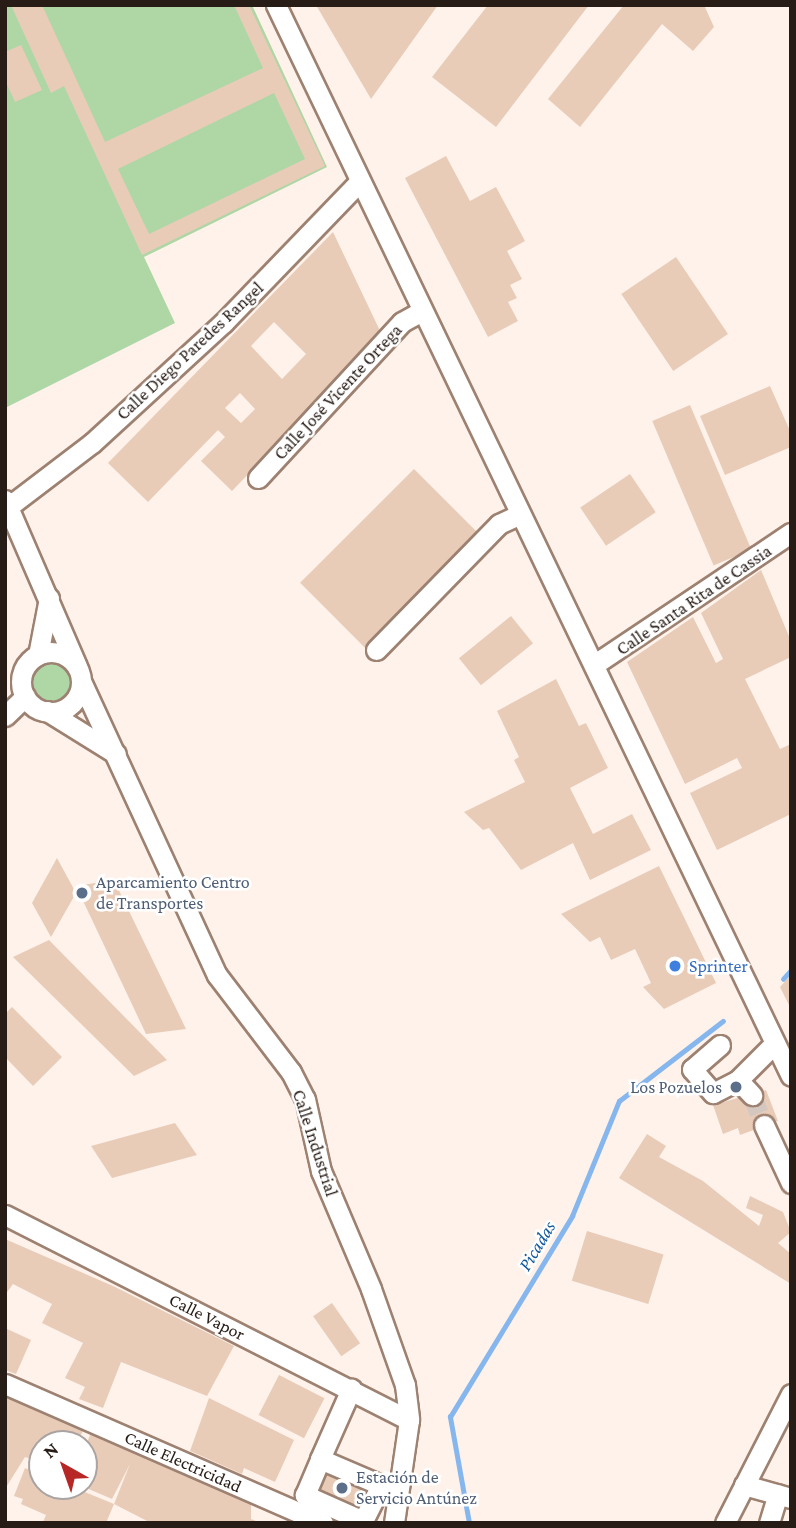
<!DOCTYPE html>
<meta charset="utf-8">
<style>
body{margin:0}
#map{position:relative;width:796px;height:1528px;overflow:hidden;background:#fef2ea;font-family:"Crimson Pro",serif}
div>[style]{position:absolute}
.green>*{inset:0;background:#afd6a5}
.round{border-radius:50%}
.stream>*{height:4.5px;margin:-2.25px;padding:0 2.25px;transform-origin:2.25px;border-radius:2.25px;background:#86b6ee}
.building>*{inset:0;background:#e8ccb8;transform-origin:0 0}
.minor-tunnel>*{height:19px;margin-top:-9.5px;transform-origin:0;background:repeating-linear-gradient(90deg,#d3c7c0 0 19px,transparent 0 29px)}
.roads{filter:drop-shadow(2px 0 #9d8171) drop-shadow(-2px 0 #9d8171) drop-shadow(0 2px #9d8171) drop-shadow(0 -2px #9d8171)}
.minor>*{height:19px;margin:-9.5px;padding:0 9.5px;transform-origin:9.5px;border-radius:9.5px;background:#fff}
.minor>.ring{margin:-9.5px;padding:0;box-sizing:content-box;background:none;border:19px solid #fff;border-radius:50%}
.dots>*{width:19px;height:19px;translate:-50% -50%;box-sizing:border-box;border:4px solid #fff;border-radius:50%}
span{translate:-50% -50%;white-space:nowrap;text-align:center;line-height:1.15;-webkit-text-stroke:5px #fff;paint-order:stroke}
.street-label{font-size:18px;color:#271c16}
.service-label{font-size:18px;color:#4e5e75}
.left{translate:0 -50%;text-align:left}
.right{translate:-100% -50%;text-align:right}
.shop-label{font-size:18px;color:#366cbe}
.water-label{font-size:19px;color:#13589a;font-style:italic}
.frame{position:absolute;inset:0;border:7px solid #271c16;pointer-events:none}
.north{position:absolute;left:28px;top:1430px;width:70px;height:70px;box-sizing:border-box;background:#fff;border:2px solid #a9a4a2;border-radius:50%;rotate:320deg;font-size:19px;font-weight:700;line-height:28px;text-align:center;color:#271c16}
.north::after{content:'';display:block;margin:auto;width:24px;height:32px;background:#b62725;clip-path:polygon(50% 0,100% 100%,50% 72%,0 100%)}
</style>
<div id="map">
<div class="green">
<div style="clip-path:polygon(5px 5px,252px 5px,327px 167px,144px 257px,175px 323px,5px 408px)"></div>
<div class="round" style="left:28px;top:659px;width:44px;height:44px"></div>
</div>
<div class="stream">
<div style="left:783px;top:979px;width:12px;rotate:-48deg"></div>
<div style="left:469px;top:1523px;width:108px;rotate:-100.2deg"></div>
<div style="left:450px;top:1417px;width:235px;rotate:-58.7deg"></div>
<div style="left:572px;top:1216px;width:124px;rotate:-67.8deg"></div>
<div style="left:619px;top:1101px;width:131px;rotate:-37.6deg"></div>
</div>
<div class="building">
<div style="clip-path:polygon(evenodd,11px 5px,42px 5px,105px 142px,263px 68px,234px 5px,249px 5px,325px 166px,142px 255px,64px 86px,51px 93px,11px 5px,274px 93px,305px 159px,149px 234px,118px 169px,274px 93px)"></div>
<div style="clip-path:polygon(316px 5px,438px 5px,371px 99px)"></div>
<div style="clip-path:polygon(488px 5px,589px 5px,496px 127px,432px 77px)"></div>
<div style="clip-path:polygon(624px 5px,704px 5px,714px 27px,693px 51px,662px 24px,580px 127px,548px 99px)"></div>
<div style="clip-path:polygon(21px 45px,42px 90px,15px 102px,5px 80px,5px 52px)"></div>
<div style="clip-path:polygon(446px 156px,470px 201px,496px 187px,525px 241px,507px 251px,522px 279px,510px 285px,517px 298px,508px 302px,518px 321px,488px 337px,405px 178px)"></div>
<div style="clip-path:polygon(evenodd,333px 232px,382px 335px,232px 491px,201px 461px,225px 437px,218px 430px,148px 502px,108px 463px,333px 232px,274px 322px,306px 354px,282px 379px,251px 346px,274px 322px,333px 232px,240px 393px,255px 409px,241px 423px,225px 408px,240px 393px)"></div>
<div style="left:676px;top:257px;width:93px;height:66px;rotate:56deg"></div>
<div style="clip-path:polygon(770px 386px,791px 433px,791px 447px,725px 475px,700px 416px)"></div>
<div style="left:690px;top:405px;width:157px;height:41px;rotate:67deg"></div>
<div style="left:414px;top:469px;width:92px;height:161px;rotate:45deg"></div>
<div style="left:630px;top:474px;width:46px;height:60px;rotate:56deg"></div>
<div style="clip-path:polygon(761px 570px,791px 641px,791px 657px,745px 679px,780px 749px,791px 744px,791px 814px,717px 850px,690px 793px,742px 768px,737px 758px,685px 784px,627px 662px,693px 617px,716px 663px,723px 659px,701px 613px)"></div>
<div style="left:511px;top:616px;width:35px;height:67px;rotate:51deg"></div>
<div style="clip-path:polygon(556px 679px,579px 726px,586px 723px,608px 768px,570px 788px,593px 834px,632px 814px,651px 850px,590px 880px,573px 843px,521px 870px,489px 828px,483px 830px,464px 812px,525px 782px,514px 760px,519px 757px,497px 711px)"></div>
<div style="clip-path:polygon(57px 858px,76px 893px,51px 937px,32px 903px)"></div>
<div style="clip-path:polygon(659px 866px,716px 983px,664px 1009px,643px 987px,651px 983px,635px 949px,611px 960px,600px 937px,590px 942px,561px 914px)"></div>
<div style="clip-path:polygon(114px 880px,186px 1029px,146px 1034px,76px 886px)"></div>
<div style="clip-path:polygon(49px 940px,167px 1060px,134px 1076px,13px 957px)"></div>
<div style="clip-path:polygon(791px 975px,791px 1009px,780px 987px)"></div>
<div style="clip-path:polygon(12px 1007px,62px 1057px,33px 1086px,5px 1057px,5px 1014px)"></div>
<div style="clip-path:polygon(766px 1090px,778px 1121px,740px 1135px,738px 1128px,723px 1134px,713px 1105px)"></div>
<div style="clip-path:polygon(175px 1123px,197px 1155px,112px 1178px,91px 1146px)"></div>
<div style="clip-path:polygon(647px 1134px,666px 1146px,659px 1157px,703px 1181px,759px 1226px,763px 1215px,746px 1208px,750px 1196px,783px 1212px,791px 1232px,778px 1243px,791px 1254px,791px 1284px,619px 1178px)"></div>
<div style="left:587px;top:1231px;width:80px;height:52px;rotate:17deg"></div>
<div style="clip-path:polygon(5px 1239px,113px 1286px,234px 1346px,207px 1396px,121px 1362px,103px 1408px,79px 1399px,85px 1387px,65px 1378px,83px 1343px,42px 1323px,52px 1304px,13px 1284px,5px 1295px)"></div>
<div style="left:332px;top:1303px;width:49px;height:23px;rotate:55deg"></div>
<div style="clip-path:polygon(5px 1328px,31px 1340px,16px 1374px,5px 1370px)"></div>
<div style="left:279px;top:1375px;width:51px;height:45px;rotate:27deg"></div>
<div style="clip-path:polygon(5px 1394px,84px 1428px,77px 1444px,42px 1444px,42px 1463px,25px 1457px,5px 1489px)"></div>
<div style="clip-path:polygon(209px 1398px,294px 1440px,275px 1482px,244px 1468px,242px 1474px,190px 1451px)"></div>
<div style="clip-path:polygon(91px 1433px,251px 1502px,251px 1519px,261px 1523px,151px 1523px,114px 1504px,130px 1464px,112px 1499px,84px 1487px,84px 1449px)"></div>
<div style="clip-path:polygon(25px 1468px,42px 1475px,42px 1486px,70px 1486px,114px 1504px,106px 1523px,43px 1522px,46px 1515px,21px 1504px,23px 1499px,14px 1496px)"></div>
<div style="left:324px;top:1468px;width:52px;height:28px;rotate:20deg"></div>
</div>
<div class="minor-tunnel">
<div style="left:752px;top:1095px;width:32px;rotate:68deg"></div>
</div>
<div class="roads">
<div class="minor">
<div style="left:276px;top:5px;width:1188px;rotate:64.32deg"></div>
<div style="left:258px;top:478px;width:212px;rotate:-47.3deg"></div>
<div style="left:402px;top:322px;width:23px;rotate:-29deg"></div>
<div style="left:5px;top:500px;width:181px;rotate:66.6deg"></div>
<div style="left:8px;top:507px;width:106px;rotate:-37.3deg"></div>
<div style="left:92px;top:443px;width:178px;rotate:-42.5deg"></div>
<div style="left:223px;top:323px;width:197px;rotate:-46deg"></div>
<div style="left:376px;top:650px;width:176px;rotate:-45.7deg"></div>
<div style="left:499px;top:524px;width:23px;rotate:-25deg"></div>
<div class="ring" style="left:21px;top:652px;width:41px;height:41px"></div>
<div style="left:38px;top:655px;width:58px;rotate:-79.1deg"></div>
<div style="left:595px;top:664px;width:236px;rotate:-33.8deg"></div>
<div style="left:81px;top:681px;width:324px;rotate:65.2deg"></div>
<div style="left:217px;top:975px;width:122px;rotate:52.7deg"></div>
<div style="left:291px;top:1072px;width:30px;rotate:63deg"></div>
<div style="left:305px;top:1099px;width:74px;rotate:77.5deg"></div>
<div style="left:321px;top:1171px;width:128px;rotate:67deg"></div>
<div style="left:371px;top:1289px;width:102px;rotate:70.5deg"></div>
<div style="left:405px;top:1385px;width:35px;rotate:83deg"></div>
<div style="left:409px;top:1420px;width:104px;rotate:98.3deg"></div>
<div style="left:47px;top:711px;width:81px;rotate:31.9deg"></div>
<div style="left:5px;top:716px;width:28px;rotate:-44deg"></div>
<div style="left:720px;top:1045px;width:37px;rotate:139deg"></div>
<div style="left:692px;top:1069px;width:32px;rotate:49deg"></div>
<div style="left:713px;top:1093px;width:28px;rotate:-27deg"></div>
<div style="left:738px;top:1080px;width:52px;rotate:-45deg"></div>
<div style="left:738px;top:1080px;width:21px;rotate:47deg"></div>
<div style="left:764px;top:1125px;width:64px;rotate:65deg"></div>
<div style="left:5px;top:1215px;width:453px;rotate:26.9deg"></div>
<div style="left:5px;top:1384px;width:347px;rotate:23.6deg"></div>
<div style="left:320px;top:1459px;width:77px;rotate:-66.1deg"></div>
<div style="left:381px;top:1485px;width:40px;rotate:116.6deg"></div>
<div style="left:363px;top:1521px;width:64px;rotate:-155.9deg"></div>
<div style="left:305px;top:1495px;width:39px;rotate:-67deg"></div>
<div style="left:320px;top:1459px;width:66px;rotate:23.1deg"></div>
<div style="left:381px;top:1485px;width:19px;rotate:25deg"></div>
<div style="left:744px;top:1485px;width:49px;rotate:15.5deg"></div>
<div style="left:725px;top:1523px;width:145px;rotate:-62.9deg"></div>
<div style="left:769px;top:1523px;width:30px;rotate:-73deg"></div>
</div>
</div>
<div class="dots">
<div style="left:82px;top:893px;background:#5c6f8a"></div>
<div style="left:675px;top:966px;background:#3f7fe0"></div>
<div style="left:736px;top:1087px;background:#5c6f8a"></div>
<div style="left:342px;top:1488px;background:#5c6f8a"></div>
</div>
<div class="street-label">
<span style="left:190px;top:351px;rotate:-43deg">Calle Diego Paredes Rangel</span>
<span style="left:338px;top:392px;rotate:-47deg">Calle José Vicente Ortega</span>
<span style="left:694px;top:600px;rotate:-34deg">Calle Santa Rita de Cassia</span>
<span style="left:315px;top:1143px;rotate:72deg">Calle Industrial</span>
<span style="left:207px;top:1317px;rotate:27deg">Calle Vapor</span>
<span style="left:183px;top:1462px;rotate:24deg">Calle Electricidad</span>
</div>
<div class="service-label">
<span class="left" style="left:96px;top:893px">Aparcamiento Centro<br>de Transportes</span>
<span class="right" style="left:722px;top:1087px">Los Pozuelos</span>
<span class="left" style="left:356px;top:1488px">Estación de<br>Servicio Antúnez</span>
</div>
<div class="shop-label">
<span class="left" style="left:689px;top:966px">Sprinter</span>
</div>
<div class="water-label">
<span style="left:537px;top:1246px;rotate:-59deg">Picadas</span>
</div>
<div class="frame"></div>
<div class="north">N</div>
</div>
